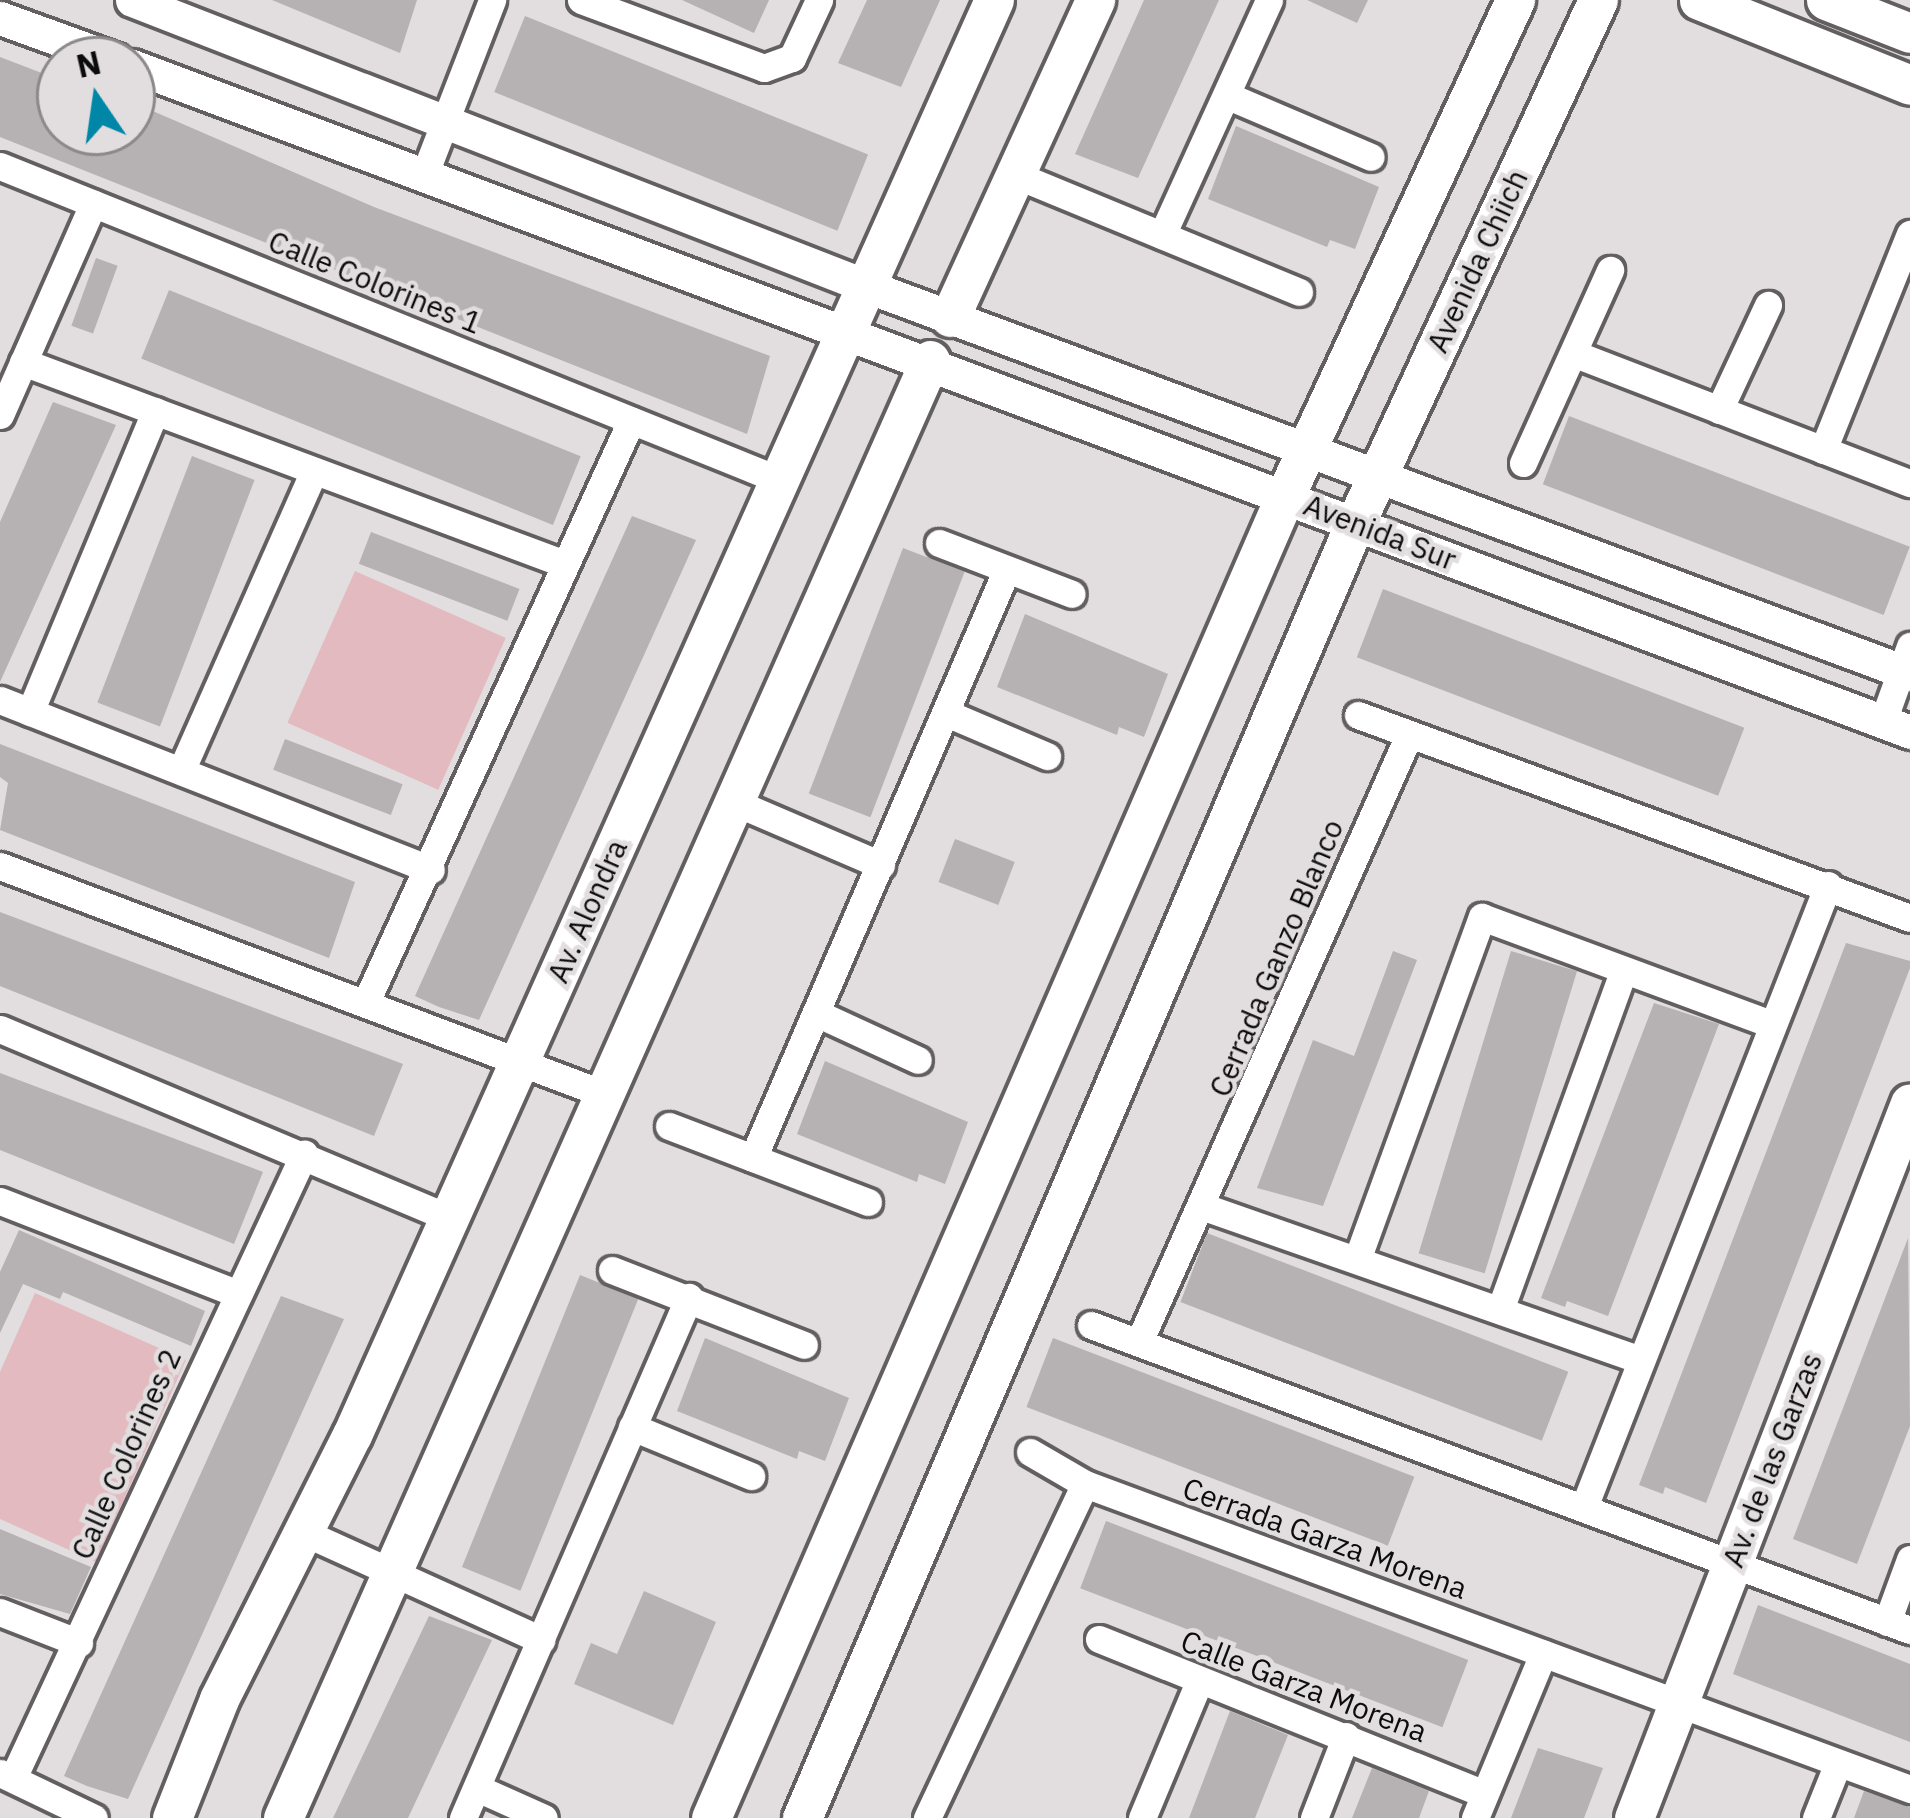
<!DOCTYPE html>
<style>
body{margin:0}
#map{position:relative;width:1910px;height:1818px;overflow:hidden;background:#e2ddde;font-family:"IBM Plex Sans",sans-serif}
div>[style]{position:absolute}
.green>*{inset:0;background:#e2babf;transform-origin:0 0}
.building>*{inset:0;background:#b6b1b2;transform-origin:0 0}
.roads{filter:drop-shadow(3px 0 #635f60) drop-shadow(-3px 0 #635f60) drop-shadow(0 3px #635f60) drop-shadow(0 -3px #635f60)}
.minor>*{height:27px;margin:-13.5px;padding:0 13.5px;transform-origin:13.5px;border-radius:13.5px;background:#fff}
.tertiary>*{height:33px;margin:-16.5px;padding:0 16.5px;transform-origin:16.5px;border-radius:16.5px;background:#fff}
.secondary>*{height:39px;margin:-19.5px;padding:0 19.5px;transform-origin:19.5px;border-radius:19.5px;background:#fff}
span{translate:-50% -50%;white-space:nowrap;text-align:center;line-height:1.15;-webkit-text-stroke:9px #e2ddde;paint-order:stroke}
.street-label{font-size:30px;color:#0d0c0c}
.north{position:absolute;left:36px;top:36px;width:120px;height:120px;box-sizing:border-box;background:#e2ddde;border:3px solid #8d898a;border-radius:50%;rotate:347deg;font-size:33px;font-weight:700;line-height:48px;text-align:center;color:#0d0c0c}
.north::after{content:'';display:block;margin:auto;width:42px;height:54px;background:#0087a8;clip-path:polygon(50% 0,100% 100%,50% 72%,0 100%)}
</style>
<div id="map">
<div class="green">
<div style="left:355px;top:571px;width:165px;height:166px;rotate:24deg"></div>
<div style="clip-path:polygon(35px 1293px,186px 1360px,96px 1562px,0 1519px,0 1372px)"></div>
</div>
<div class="building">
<div style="clip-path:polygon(272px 0,417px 0,400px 53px)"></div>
<div style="clip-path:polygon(682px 0,769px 0,754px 33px)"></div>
<div style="clip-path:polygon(867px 0,940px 0,901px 87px,838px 63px)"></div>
<div style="clip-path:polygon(1144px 0,1219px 0,1138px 178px,1075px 154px)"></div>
<div style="clip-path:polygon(1307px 0,1368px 0,1357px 23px)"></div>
<div style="left:525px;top:16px;width:370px;height:82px;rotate:22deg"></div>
<div style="clip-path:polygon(0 57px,60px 80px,60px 132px,132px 132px,132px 102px,374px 207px,770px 356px,747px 434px,0 137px)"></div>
<div style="clip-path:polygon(1236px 126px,1379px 187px,1355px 249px,1330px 240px,1327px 247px,1208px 199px)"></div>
<div style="left:96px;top:258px;width:23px;height:72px;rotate:20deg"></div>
<div style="left:169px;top:290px;width:444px;height:74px;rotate:22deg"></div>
<div style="clip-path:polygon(53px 402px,116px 425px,0 682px,0 522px)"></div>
<div style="left:1569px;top:416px;width:365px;height:73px;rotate:21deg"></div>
<div style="left:192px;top:456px;width:67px;height:264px;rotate:21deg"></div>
<div style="clip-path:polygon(632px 516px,696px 540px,479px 1020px,439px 1007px,415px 996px)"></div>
<div style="left:371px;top:532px;width:159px;height:34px;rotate:21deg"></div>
<div style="left:903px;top:548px;width:66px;height:263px;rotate:21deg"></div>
<div style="left:1383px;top:589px;width:387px;height:73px;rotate:21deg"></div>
<div style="clip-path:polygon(1025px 614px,1168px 674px,1144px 737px,1119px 727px,1117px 735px,997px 687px)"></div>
<div style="left:285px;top:739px;width:126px;height:33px;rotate:21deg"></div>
<div style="clip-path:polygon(0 744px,355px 882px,329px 958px,0 830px,8px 783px,0 777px)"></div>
<div style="left:955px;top:839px;width:64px;height:46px;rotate:21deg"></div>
<div style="clip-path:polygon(0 912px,403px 1064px,374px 1136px,0 986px)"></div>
<div style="clip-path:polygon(1846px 943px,1910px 961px,1910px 968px,1706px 1503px,1665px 1487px,1663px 1494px,1639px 1485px)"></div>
<div style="clip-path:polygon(1393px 951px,1417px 960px,1323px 1206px,1257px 1188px,1313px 1040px,1354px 1056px)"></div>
<div style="left:1511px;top:951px;width:69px;height:316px;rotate:17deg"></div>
<div style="clip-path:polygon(1654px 1003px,1719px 1024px,1608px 1316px,1567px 1301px,1565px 1307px,1541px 1298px)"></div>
<div style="clip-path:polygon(825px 1061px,968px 1122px,945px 1184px,919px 1174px,917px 1182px,797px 1134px)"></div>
<div style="clip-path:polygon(0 1073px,263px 1172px,234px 1244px,0 1150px)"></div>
<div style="clip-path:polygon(19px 1230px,205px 1311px,191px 1346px,63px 1292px,60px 1299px,23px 1284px,0 1333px,0 1272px)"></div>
<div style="left:1207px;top:1233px;width:387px;height:74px;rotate:21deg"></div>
<div style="clip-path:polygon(1908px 1238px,1910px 1426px,1857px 1564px,1793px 1539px)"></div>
<div style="left:580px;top:1275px;width:63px;height:315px;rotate:22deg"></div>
<div style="clip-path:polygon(281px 1296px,344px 1319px,128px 1799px,87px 1786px,64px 1776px)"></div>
<div style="clip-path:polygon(705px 1338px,849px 1398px,825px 1461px,799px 1451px,797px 1459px,677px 1411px)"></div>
<div style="left:1053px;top:1338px;width:387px;height:74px;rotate:21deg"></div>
<div style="left:1106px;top:1521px;width:388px;height:72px;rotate:21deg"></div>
<div style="clip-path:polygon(0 1529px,91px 1567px,70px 1614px,0 1594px)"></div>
<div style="clip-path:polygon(644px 1591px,716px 1622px,673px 1725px,574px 1684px,591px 1643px,617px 1654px)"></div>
<div style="clip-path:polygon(1758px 1605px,1910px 1664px,1910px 1742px,1733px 1674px)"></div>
<div style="clip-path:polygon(429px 1616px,492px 1640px,439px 1752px,408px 1818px,333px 1818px)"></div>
<div style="clip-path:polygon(1230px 1711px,1288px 1735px,1255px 1818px,1189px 1818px)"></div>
<div style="clip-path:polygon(1538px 1748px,1603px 1768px,1584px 1818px,1511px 1818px)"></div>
<div style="clip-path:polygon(1372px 1768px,1429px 1791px,1419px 1818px,1352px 1818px)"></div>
<div style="clip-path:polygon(1864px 1791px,1910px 1807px,1910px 1818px,1854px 1818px)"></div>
</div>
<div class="roads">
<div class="minor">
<div style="left:581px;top:0;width:195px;rotate:20.4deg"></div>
<div style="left:764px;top:68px;width:30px;rotate:-20deg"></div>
<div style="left:792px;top:58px;width:64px;rotate:-65deg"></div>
<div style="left:1228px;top:96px;width:155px;rotate:23.1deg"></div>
<div style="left:0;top:166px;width:843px;rotate:21.94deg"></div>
<div style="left:425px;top:173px;width:186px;rotate:-68.8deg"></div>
<div style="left:1018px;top:176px;width:304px;rotate:22.4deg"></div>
<div style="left:1162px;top:235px;width:258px;rotate:-65.5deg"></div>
<div style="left:1575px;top:354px;width:359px;rotate:21.1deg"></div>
<div style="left:23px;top:362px;width:578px;rotate:20.44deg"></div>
<div style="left:1719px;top:410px;width:116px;rotate:-65deg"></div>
<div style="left:0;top:415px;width:231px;rotate:-66.2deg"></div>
<div style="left:1823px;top:450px;width:233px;rotate:-68.1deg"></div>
<div style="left:1523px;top:463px;width:212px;rotate:-65.7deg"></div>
<div style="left:939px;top:543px;width:142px;rotate:21deg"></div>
<div style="left:0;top:700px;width:463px;rotate:21.5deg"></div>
<div style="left:30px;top:712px;width:326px;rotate:-67.4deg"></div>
<div style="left:946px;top:713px;width:110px;rotate:23.1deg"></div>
<div style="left:1358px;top:715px;width:588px;rotate:20.19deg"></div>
<div style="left:1883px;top:721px;width:80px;rotate:-70.2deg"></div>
<div style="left:181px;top:771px;width:328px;rotate:-66.1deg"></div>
<div style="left:734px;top:802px;width:160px;rotate:23.2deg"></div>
<div style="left:0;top:866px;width:646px;rotate:20.68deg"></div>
<div style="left:366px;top:1002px;width:639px;rotate:-65.48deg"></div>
<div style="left:816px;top:1013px;width:112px;rotate:24.7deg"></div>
<div style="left:0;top:1029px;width:486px;rotate:22.8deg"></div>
<div style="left:669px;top:1126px;width:213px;rotate:20.9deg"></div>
<div style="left:753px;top:1158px;width:641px;rotate:-66.67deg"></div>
<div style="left:0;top:1201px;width:250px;rotate:21.3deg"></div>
<div style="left:1204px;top:1207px;width:462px;rotate:19.3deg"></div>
<div style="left:1358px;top:1257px;width:362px;rotate:-70deg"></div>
<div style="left:1482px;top:917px;width:308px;rotate:20.3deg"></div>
<div style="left:612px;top:1270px;width:206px;rotate:21.3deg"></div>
<div style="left:1500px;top:1310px;width:357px;rotate:-70deg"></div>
<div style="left:1091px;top:1325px;width:874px;rotate:20.43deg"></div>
<div style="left:1140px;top:1340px;width:662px;rotate:-66.03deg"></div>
<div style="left:632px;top:1427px;width:129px;rotate:22.4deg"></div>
<div style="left:1030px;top:1452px;width:64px;rotate:30.2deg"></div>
<div style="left:1085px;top:1484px;width:880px;rotate:20.29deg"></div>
<div style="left:1584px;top:1507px;width:668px;rotate:-68.58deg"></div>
<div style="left:301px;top:1531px;width:264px;rotate:24.4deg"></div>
<div style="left:0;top:1612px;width:85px;rotate:21.4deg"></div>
<div style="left:1887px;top:1622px;width:67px;rotate:-69.9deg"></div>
<div style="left:1099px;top:1639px;width:415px;rotate:21.9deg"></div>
<div style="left:0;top:1773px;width:104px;rotate:25.6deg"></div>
<div style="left:13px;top:1778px;width:689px;rotate:-65deg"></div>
<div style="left:477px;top:1788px;width:73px;rotate:24.1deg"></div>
<div style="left:463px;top:1818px;width:568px;rotate:-66.55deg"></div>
<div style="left:927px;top:1818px;width:369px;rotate:-64.7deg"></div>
<div style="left:1142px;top:1818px;width:147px;rotate:-67.3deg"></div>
<div style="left:1314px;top:1818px;width:88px;rotate:-68.7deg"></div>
<div style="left:1475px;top:1818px;width:178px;rotate:-67.5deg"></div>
<div style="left:1816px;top:1818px;width:59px;rotate:-68.2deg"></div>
</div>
<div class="tertiary">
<div style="left:132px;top:0;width:791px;rotate:21.28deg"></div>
<div style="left:869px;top:287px;width:1111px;rotate:20.39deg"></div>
<div style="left:0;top:18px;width:123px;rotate:19.9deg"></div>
<div style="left:132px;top:66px;width:1899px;rotate:20.53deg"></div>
</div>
<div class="secondary">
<div style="left:1699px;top:0;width:227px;rotate:21.9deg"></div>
<div style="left:1826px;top:0;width:90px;rotate:21.4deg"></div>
<div style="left:950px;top:317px;width:349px;rotate:-65.4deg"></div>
<div style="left:172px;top:1818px;width:128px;rotate:-68.4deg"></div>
<div style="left:219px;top:1699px;width:296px;rotate:-63.3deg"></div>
<div style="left:352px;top:1435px;width:1572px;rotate:-65.9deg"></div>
<div style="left:283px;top:1818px;width:1595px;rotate:-66.07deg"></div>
<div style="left:711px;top:1818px;width:1441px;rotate:-66.53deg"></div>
<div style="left:1285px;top:496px;width:547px;rotate:-65.12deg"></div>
<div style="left:802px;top:1818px;width:1391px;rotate:-66.88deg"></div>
<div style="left:1348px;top:539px;width:594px;rotate:-65.12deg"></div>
<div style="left:1634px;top:1818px;width:766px;rotate:-68.89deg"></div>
</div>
</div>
<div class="street-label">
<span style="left:1477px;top:261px;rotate:-65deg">Avenida Chiich</span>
<span style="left:375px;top:282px;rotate:22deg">Calle Colorines 1</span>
<span style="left:1380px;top:532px;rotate:21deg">Avenida Sur</span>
<span style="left:587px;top:911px;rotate:-66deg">Av. Alondra</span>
<span style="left:1276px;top:958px;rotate:-67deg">Cerrada Ganzo Blanco</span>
<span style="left:126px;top:1454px;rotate:-66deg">Calle Colorines 2</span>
<span style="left:1772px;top:1460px;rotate:-69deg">Av. de las Garzas</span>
<span style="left:1325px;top:1538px;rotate:20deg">Cerrada Garza Morena</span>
<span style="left:1304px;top:1686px;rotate:21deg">Calle Garza Morena</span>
</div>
<div class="north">N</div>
</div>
